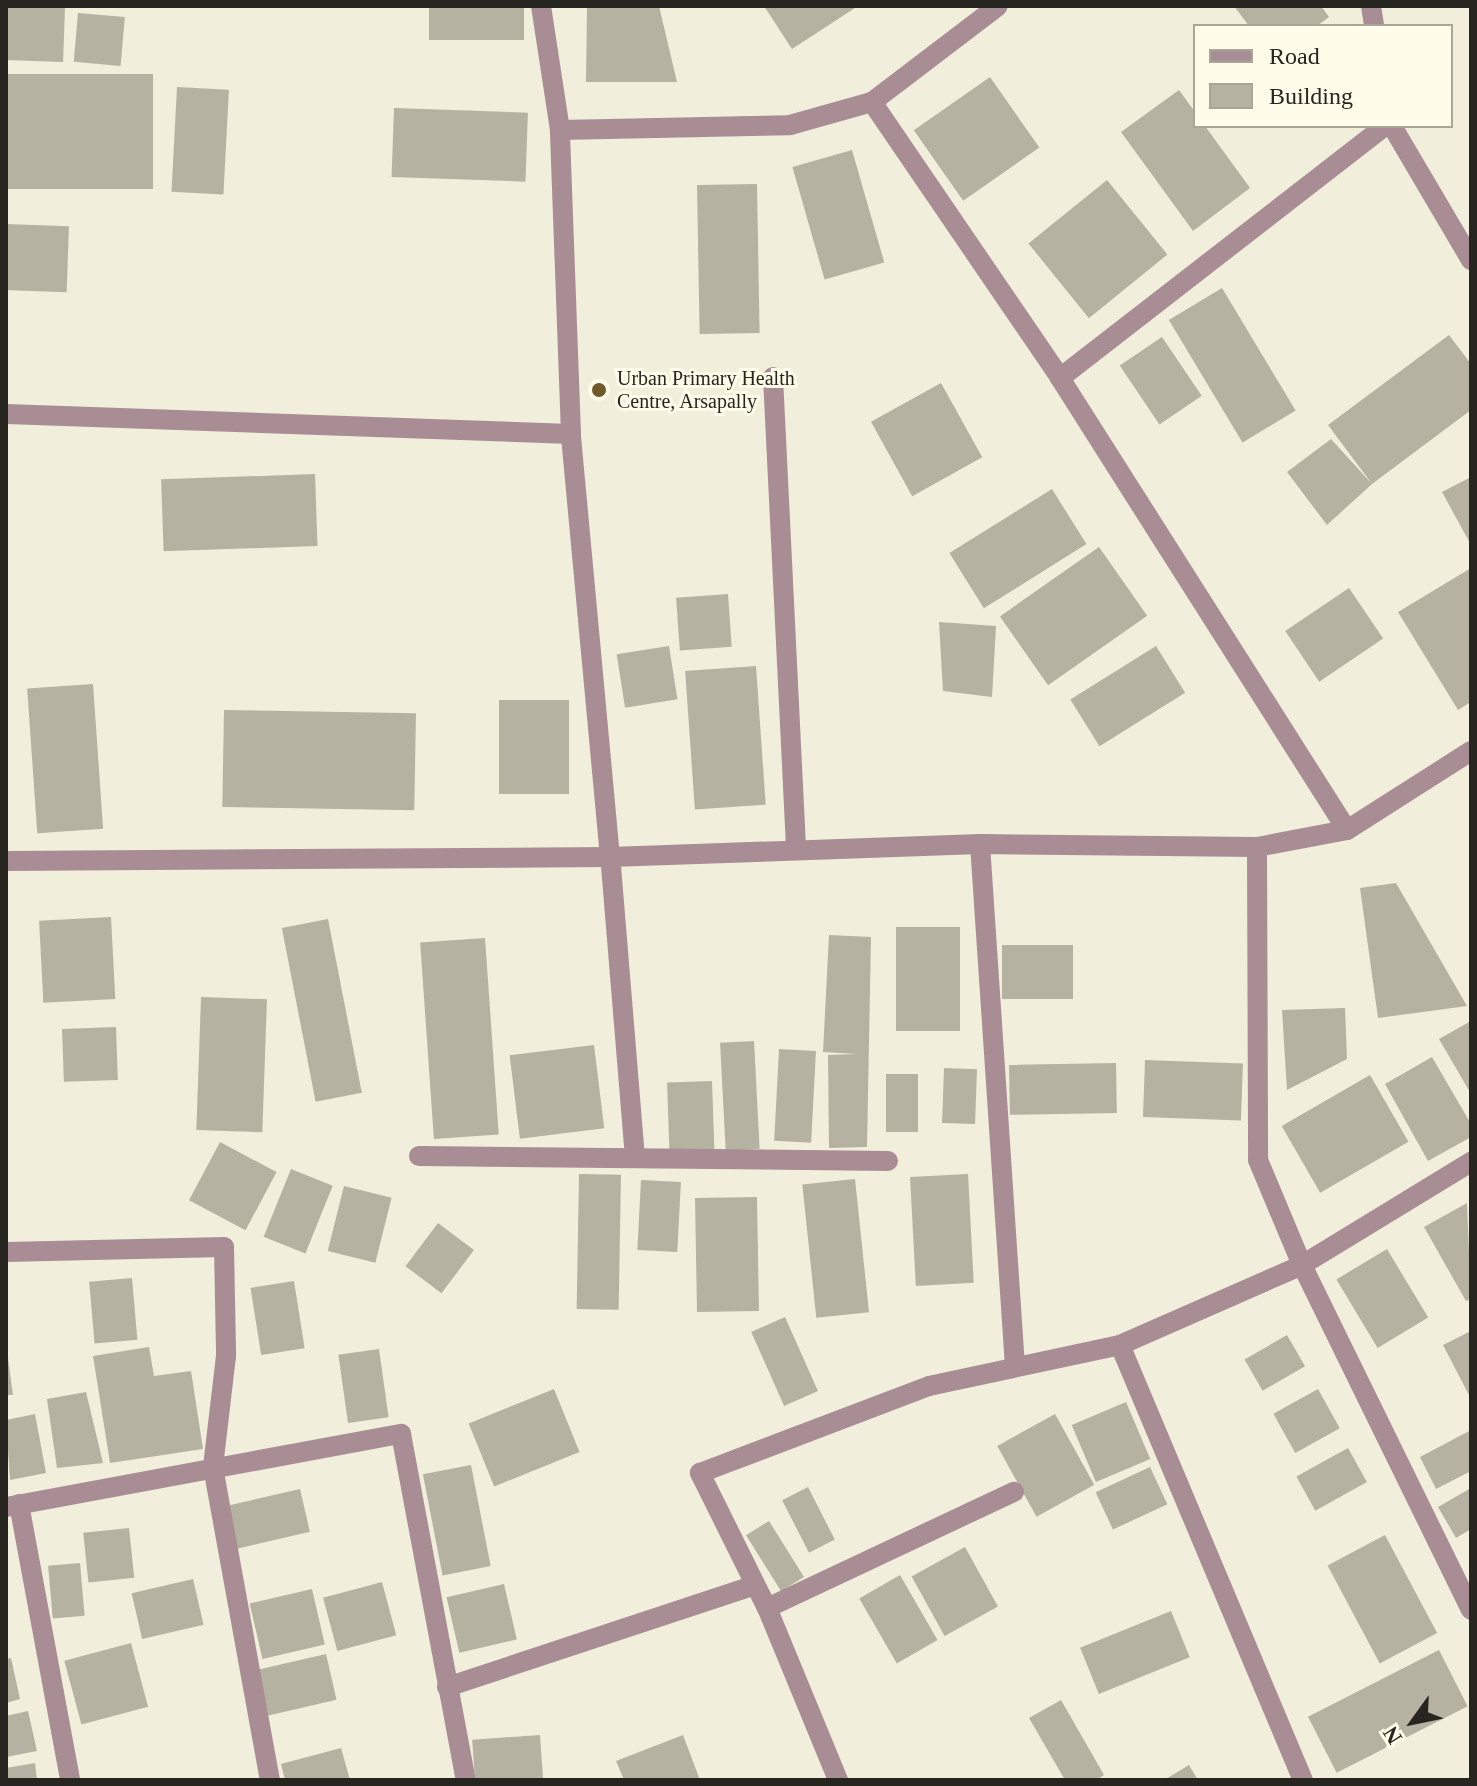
<!DOCTYPE html>
<style>
body{margin:0}
#map{position:relative;width:1477px;height:1786px;overflow:hidden;background:#f2eedc;font-family:"Times New Roman",serif}
div>[style]{position:absolute}
.building>*{inset:0;background:#b6b2a1;transform-origin:0 0}
.minor>*{height:20px;margin:-10px;padding:0 10px;transform-origin:10px;border-radius:10px;background:#a98d94}
.dots>*{width:22px;height:22px;translate:-50% -50%;box-sizing:border-box;border:4px solid #fffce9;border-radius:50%}
span{translate:-50% -50%;white-space:nowrap;text-align:center;line-height:1.15;-webkit-text-stroke:6px #fffce9;paint-order:stroke}
.poi-label{font-size:20px;color:#27251f}
.left{translate:0 -50%;text-align:left}
.frame{position:absolute;inset:0;border:8px solid #27251f;pointer-events:none}
.legend{position:absolute;left:1193px;top:24px;width:260px;height:104px;box-sizing:border-box;background:#fffce9;border:2px solid #a9a698;margin:0;padding:10px 14px;list-style:none;font-size:24px;color:#27251f}
.legend li{display:flex;align-items:center;gap:16px;height:40px}
.legend b{width:40px;border:2px solid #a9a698}
.north{position:absolute;left:1373px;top:1682px;width:80px;height:80px;-webkit-text-stroke:6px #fffce9;paint-order:stroke;rotate:237deg;font-size:22px;font-weight:700;line-height:32px;text-align:center;color:#27251f}
.north::after{content:'';display:block;margin:auto;width:28px;height:36px;background:#27251f;clip-path:polygon(50% 0,100% 100%,50% 72%,0 100%)}
</style>
<div id="map">
<div class="building">
<div style="left:6px;top:6px;width:59px;height:54px;rotate:2deg"></div>
<div style="left:429px;top:6px;width:95px;height:34px"></div>
<div style="clip-path:polygon(587px 6px,659px 6px,677px 82px,586px 82px)"></div>
<div style="clip-path:polygon(764px 6px,858px 6px,792px 49px)"></div>
<div style="clip-path:polygon(1234px 6px,1321px 6px,1329px 17px,1317px 26px,1249px 26px)"></div>
<div style="left:78px;top:13px;width:47px;height:49px;rotate:5deg"></div>
<div style="left:6px;top:74px;width:147px;height:115px"></div>
<div style="left:990px;top:77px;width:86px;height:93px;rotate:55deg"></div>
<div style="left:177px;top:87px;width:52px;height:105px;rotate:3deg"></div>
<div style="clip-path:polygon(1179px 90px,1195px 112px,1195px 126px,1205px 126px,1250px 188px,1193px 231px,1121px 132px)"></div>
<div style="left:394px;top:108px;width:134px;height:69px;rotate:2deg"></div>
<div style="left:852px;top:150px;width:117px;height:62px;rotate:74deg"></div>
<div style="left:1107px;top:180px;width:96px;height:101px;rotate:51deg"></div>
<div style="left:757px;top:184px;width:149px;height:60px;rotate:89deg"></div>
<div style="left:6px;top:224px;width:63px;height:66px;rotate:2deg"></div>
<div style="left:1222px;top:288px;width:143px;height:62px;rotate:59deg"></div>
<div style="clip-path:polygon(1449px 335px,1471px 364px,1471px 410px,1372px 484px,1327px 525px,1287px 472px,1331px 439px,1372px 484px,1328px 425px)"></div>
<div style="left:1162px;top:337px;width:71px;height:51px;rotate:56deg"></div>
<div style="left:941px;top:383px;width:85px;height:80px;rotate:61deg"></div>
<div style="left:315px;top:474px;width:72px;height:154px;rotate:88deg"></div>
<div style="clip-path:polygon(1471px 477px,1471px 545px,1442px 492px)"></div>
<div style="left:1052px;top:489px;width:65px;height:121px;rotate:58deg"></div>
<div style="left:1099px;top:547px;width:84px;height:121px;rotate:55deg"></div>
<div style="clip-path:polygon(1471px 568px,1471px 702px,1458px 710px,1398px 612px)"></div>
<div style="left:1349px;top:588px;width:61px;height:77px;rotate:56deg"></div>
<div style="left:728px;top:594px;width:53px;height:52px;rotate:86deg"></div>
<div style="clip-path:polygon(939px 622px,996px 626px,992px 697px,943px 691px)"></div>
<div style="left:669px;top:646px;width:54px;height:53px;rotate:81deg"></div>
<div style="left:1156px;top:646px;width:55px;height:101px;rotate:58deg"></div>
<div style="left:756px;top:666px;width:139px;height:71px;rotate:86deg"></div>
<div style="left:93px;top:684px;width:145px;height:66px;rotate:86deg"></div>
<div style="left:499px;top:700px;width:70px;height:94px"></div>
<div style="left:224px;top:710px;width:192px;height:97px;rotate:1deg"></div>
<div style="clip-path:polygon(1396px 883px,1467px 1006px,1378px 1018px,1360px 888px)"></div>
<div style="left:111px;top:917px;width:82px;height:72px;rotate:87deg"></div>
<div style="left:328px;top:919px;width:177px;height:47px;rotate:79deg"></div>
<div style="left:896px;top:927px;width:64px;height:104px"></div>
<div style="clip-path:polygon(829px 935px,871px 937px,867px 1147px,829px 1148px,828px 1055px,857px 1054px,823px 1052px)"></div>
<div style="left:485px;top:938px;width:197px;height:65px;rotate:86deg"></div>
<div style="left:1002px;top:945px;width:71px;height:54px"></div>
<div style="left:201px;top:997px;width:66px;height:133px;rotate:2deg"></div>
<div style="clip-path:polygon(1345px 1008px,1347px 1059px,1287px 1090px,1282px 1010px)"></div>
<div style="clip-path:polygon(1471px 1021px,1471px 1094px,1439px 1039px)"></div>
<div style="left:116px;top:1027px;width:53px;height:54px;rotate:88deg"></div>
<div style="left:754px;top:1041px;width:108px;height:34px;rotate:87deg"></div>
<div style="left:594px;top:1045px;width:84px;height:85px;rotate:83deg"></div>
<div style="left:779px;top:1049px;width:37px;height:92px;rotate:3deg"></div>
<div style="clip-path:polygon(1432px 1057px,1471px 1124px,1471px 1137px,1428px 1161px,1385px 1084px)"></div>
<div style="left:1145px;top:1060px;width:98px;height:57px;rotate:2deg"></div>
<div style="left:1116px;top:1063px;width:50px;height:107px;rotate:89deg"></div>
<div style="left:944px;top:1068px;width:33px;height:55px;rotate:2deg"></div>
<div style="left:886px;top:1074px;width:32px;height:58px"></div>
<div style="left:1370px;top:1075px;width:77px;height:102px;rotate:60deg"></div>
<div style="left:712px;top:1081px;width:76px;height:45px;rotate:88deg"></div>
<div style="left:220px;top:1142px;width:64px;height:66px;rotate:28deg"></div>
<div style="left:291px;top:1169px;width:45px;height:73px;rotate:22deg"></div>
<div style="left:579px;top:1174px;width:42px;height:135px;rotate:1deg"></div>
<div style="left:968px;top:1174px;width:109px;height:58px;rotate:87deg"></div>
<div style="left:855px;top:1179px;width:134px;height:53px;rotate:84deg"></div>
<div style="left:641px;top:1180px;width:40px;height:70px;rotate:3deg"></div>
<div style="left:344px;top:1186px;width:49px;height:67px;rotate:14deg"></div>
<div style="left:757px;top:1197px;width:114px;height:62px;rotate:89deg"></div>
<div style="clip-path:polygon(1467px 1203px,1471px 1299px,1466px 1301px,1424px 1227px)"></div>
<div style="left:438px;top:1223px;width:45px;height:54px;rotate:37deg"></div>
<div style="left:1387px;top:1249px;width:80px;height:59px;rotate:59deg"></div>
<div style="left:132px;top:1278px;width:62px;height:43px;rotate:85deg"></div>
<div style="left:294px;top:1281px;width:68px;height:44px;rotate:81deg"></div>
<div style="left:785px;top:1317px;width:81px;height:37px;rotate:66deg"></div>
<div style="clip-path:polygon(1471px 1331px,1471px 1399px,1443px 1345px)"></div>
<div style="left:1287px;top:1335px;width:36px;height:49px;rotate:60deg"></div>
<div style="clip-path:polygon(6px 1344px,13px 1395px,6px 1395px)"></div>
<div style="clip-path:polygon(149px 1347px,154px 1376px,191px 1371px,203px 1449px,110px 1463px,93px 1356px)"></div>
<div style="left:379px;top:1349px;width:69px;height:41px;rotate:82deg"></div>
<div style="left:554px;top:1389px;width:68px;height:92px;rotate:68deg"></div>
<div style="left:1318px;top:1389px;width:45px;height:51px;rotate:61deg"></div>
<div style="clip-path:polygon(86px 1392px,103px 1463px,57px 1468px,47px 1399px)"></div>
<div style="left:1126px;top:1402px;width:62px;height:59px;rotate:67deg"></div>
<div style="clip-path:polygon(35px 1414px,46px 1473px,10px 1480px,6px 1420px)"></div>
<div style="left:1055px;top:1414px;width:81px;height:66px;rotate:61deg"></div>
<div style="clip-path:polygon(1471px 1430px,1471px 1471px,1436px 1489px,1420px 1457px)"></div>
<div style="left:1348px;top:1448px;width:39px;height:59px;rotate:61deg"></div>
<div style="left:471px;top:1465px;width:103px;height:49px;rotate:79deg"></div>
<div style="left:1150px;top:1467px;width:41px;height:60px;rotate:65deg"></div>
<div style="left:808px;top:1487px;width:59px;height:29px;rotate:63deg"></div>
<div style="clip-path:polygon(1471px 1488px,1471px 1529px,1456px 1538px,1438px 1507px)"></div>
<div style="left:300px;top:1489px;width:44px;height:76px;rotate:77deg"></div>
<div style="left:769px;top:1521px;width:66px;height:27px;rotate:58deg"></div>
<div style="left:129px;top:1528px;width:50px;height:46px;rotate:84deg"></div>
<div style="left:1385px;top:1535px;width:111px;height:65px;rotate:62deg"></div>
<div style="left:965px;top:1547px;width:68px;height:61px;rotate:61deg"></div>
<div style="left:80px;top:1563px;width:53px;height:32px;rotate:85deg"></div>
<div style="left:900px;top:1575px;width:75px;height:47px;rotate:60deg"></div>
<div style="left:193px;top:1579px;width:47px;height:63px;rotate:77deg"></div>
<div style="left:382px;top:1582px;width:55px;height:61px;rotate:75deg"></div>
<div style="left:504px;top:1584px;width:57px;height:59px;rotate:77deg"></div>
<div style="left:312px;top:1589px;width:57px;height:64px;rotate:77deg"></div>
<div style="left:1171px;top:1611px;width:50px;height:98px;rotate:68deg"></div>
<div style="left:131px;top:1643px;width:66px;height:69px;rotate:75deg"></div>
<div style="left:1439px;top:1650px;width:63px;height:147px;rotate:63deg"></div>
<div style="left:326px;top:1654px;width:47px;height:70px;rotate:77deg"></div>
<div style="clip-path:polygon(11px 1658px,20px 1699px,6px 1703px,6px 1659px)"></div>
<div style="clip-path:polygon(1061px 1700px,1104px 1775px,1096px 1780px,1065px 1780px,1029px 1718px)"></div>
<div style="clip-path:polygon(28px 1711px,37px 1751px,6px 1757px,6px 1716px)"></div>
<div style="left:540px;top:1735px;width:45px;height:68px;rotate:86deg"></div>
<div style="clip-path:polygon(683px 1735px,700px 1780px,624px 1780px,616px 1761px)"></div>
<div style="clip-path:polygon(341px 1748px,350px 1780px,285px 1780px,281px 1764px)"></div>
<div style="clip-path:polygon(35px 1763px,37px 1780px,6px 1780px,6px 1768px)"></div>
<div style="clip-path:polygon(1189px 1765px,1198px 1780px,1164px 1780px)"></div>
</div>
<div class="minor">
<div style="left:1371px;top:6px;width:20px;rotate:81deg"></div>
<div style="left:872px;top:102px;width:158px;rotate:-37.3deg"></div>
<div style="left:1392px;top:126px;width:156px;rotate:59.5deg"></div>
<div style="left:560px;top:130px;width:230px;rotate:-1.2deg"></div>
<div style="left:790px;top:125px;width:85px;rotate:-15.7deg"></div>
<div style="left:872px;top:102px;width:334px;rotate:55.7deg"></div>
<div style="left:1060px;top:378px;width:411px;rotate:-37.8deg"></div>
<div style="left:773px;top:377px;width:472px;rotate:87.2deg"></div>
<div style="left:1060px;top:378px;width:535px;rotate:57.59deg"></div>
<div style="left:6px;top:414px;width:565px;rotate:2.03deg"></div>
<div style="left:980px;top:844px;width:524px;rotate:86.17deg"></div>
<div style="left:1257px;top:847px;width:313px;rotate:89.8deg"></div>
<div style="left:1258px;top:1160px;width:114px;rotate:67.3deg"></div>
<div style="left:1302px;top:1265px;width:198px;rotate:-31.4deg"></div>
<div style="left:6px;top:861px;width:604px;rotate:-0.38deg"></div>
<div style="left:610px;top:857px;width:425px;rotate:-95.3deg"></div>
<div style="left:571px;top:434px;width:304px;rotate:-92.1deg"></div>
<div style="left:560px;top:130px;width:125px;rotate:-98.7deg"></div>
<div style="left:419px;top:1156px;width:469px;rotate:0.6deg"></div>
<div style="left:635px;top:1158px;width:302px;rotate:-94.7deg"></div>
<div style="left:610px;top:857px;width:370px;rotate:-2deg"></div>
<div style="left:980px;top:844px;width:277px;rotate:0.6deg"></div>
<div style="left:1257px;top:847px;width:92px;rotate:-10.7deg"></div>
<div style="left:1347px;top:830px;width:147px;rotate:-32.5deg"></div>
<div style="left:6px;top:1252px;width:218px;rotate:-1.3deg"></div>
<div style="left:224px;top:1247px;width:109px;rotate:88.9deg"></div>
<div style="left:226px;top:1356px;width:112px;rotate:96.7deg"></div>
<div style="left:213px;top:1467px;width:318px;rotate:79.7deg"></div>
<div style="left:1120px;top:1345px;width:472px;rotate:67.2deg"></div>
<div style="left:19px;top:1504px;width:281px;rotate:79.5deg"></div>
<div style="left:6px;top:1507px;width:402px;rotate:-10.5deg"></div>
<div style="left:401px;top:1434px;width:352px;rotate:79.4deg"></div>
<div style="left:767px;top:1608px;width:273px;rotate:-25.2deg"></div>
<div style="left:447px;top:1687px;width:324px;rotate:-18.3deg"></div>
<div style="left:838px;top:1780px;width:186px;rotate:-112.4deg"></div>
<div style="left:767px;top:1608px;width:151px;rotate:-116.4deg"></div>
<div style="left:700px;top:1473px;width:245px;rotate:-20.8deg"></div>
<div style="left:929px;top:1386px;width:195px;rotate:-12.1deg"></div>
<div style="left:1120px;top:1345px;width:199px;rotate:-23.7deg"></div>
<div style="left:1302px;top:1265px;width:384px;rotate:63.9deg"></div>
</div>
<div class="dots">
<div style="left:599px;top:390px;background:#705a2a"></div>
</div>
<div class="poi-label">
<span class="left" style="left:617px;top:390px">Urban Primary Health<br>Centre, Arsapally</span>
</div>
<div class="frame"></div>
<ul class="legend">
<li><b style="height:10px;background:#a98d94"></b>Road</li>
<li><b style="height:22px;background:#b6b2a1"></b>Building</li>
</ul>
<div class="north">N</div>
</div>
